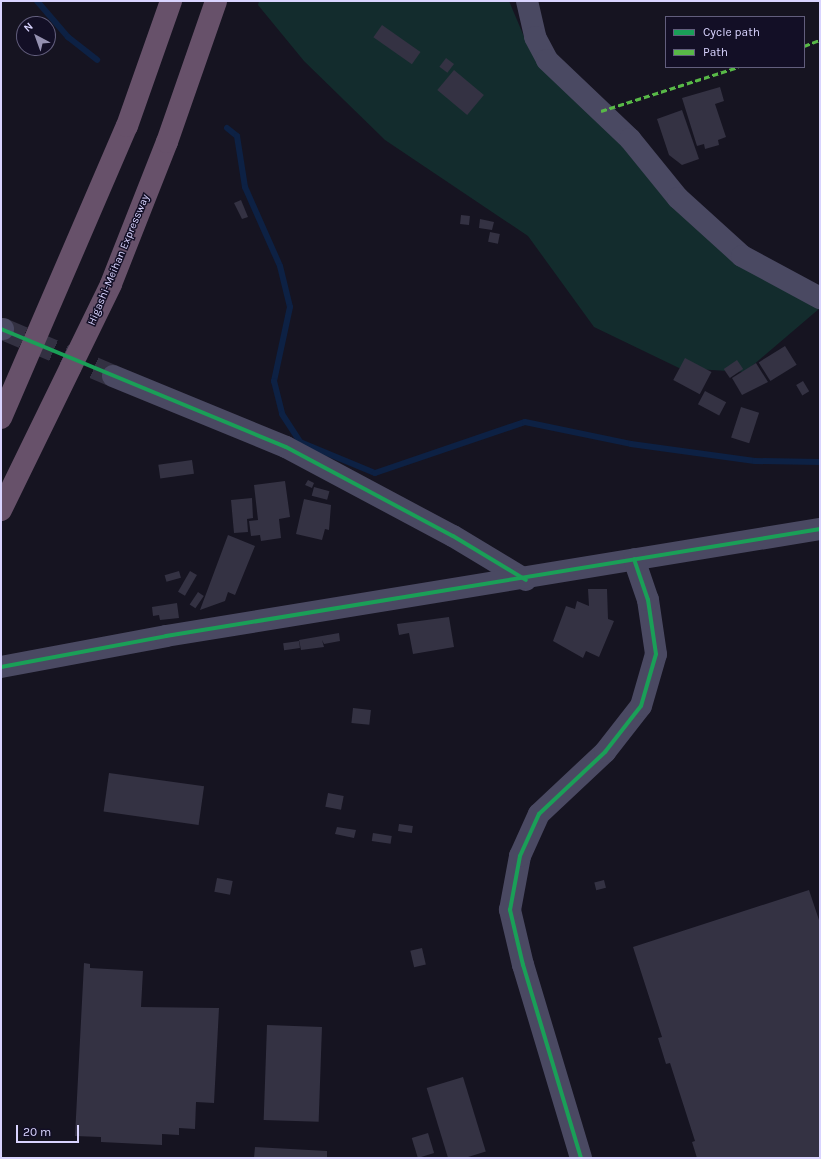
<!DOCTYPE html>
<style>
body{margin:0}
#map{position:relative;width:821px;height:1159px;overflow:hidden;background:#161421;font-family:Karla,sans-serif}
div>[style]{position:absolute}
.green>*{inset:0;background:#132c2d}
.stream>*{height:6px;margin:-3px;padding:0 3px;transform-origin:3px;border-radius:3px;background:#0d2144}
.building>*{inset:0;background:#343243;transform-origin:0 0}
.minor-tunnel>*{height:22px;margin-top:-11px;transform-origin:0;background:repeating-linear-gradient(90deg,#333142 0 22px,transparent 0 33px)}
.minor>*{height:22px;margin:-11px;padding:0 11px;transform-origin:11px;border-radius:11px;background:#4a4962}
.highway>*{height:22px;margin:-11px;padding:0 11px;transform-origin:11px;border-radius:11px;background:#67516a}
.quiet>*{height:3px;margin-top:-1.5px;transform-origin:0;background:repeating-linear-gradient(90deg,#58b947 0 6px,transparent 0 9px)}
.cycleway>*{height:4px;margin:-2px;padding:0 2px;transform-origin:2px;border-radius:2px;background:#1a9f57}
span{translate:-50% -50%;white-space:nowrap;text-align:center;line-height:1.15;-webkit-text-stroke:3px #130f26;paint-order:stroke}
.street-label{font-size:11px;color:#d9d4ff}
.frame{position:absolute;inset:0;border:2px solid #d9d4ff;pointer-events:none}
.legend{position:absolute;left:665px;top:16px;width:140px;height:52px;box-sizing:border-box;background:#130f26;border:1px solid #625e7d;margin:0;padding:5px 7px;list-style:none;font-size:12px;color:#d9d4ff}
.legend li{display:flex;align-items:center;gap:8px;height:20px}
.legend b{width:20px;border:1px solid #625e7d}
.north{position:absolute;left:16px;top:16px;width:40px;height:40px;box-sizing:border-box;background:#130f26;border:1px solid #625e7d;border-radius:50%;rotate:319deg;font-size:11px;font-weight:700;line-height:16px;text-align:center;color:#d9d4ff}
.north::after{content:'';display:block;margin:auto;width:14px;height:18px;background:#9591b1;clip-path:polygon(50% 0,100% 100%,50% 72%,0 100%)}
.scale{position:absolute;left:16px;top:1125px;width:63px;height:18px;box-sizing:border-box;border:2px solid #d9d4ff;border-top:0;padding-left:5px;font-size:12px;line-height:14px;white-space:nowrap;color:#d9d4ff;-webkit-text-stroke:3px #130f26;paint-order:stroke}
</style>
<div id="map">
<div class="green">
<div style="clip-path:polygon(259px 1px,509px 1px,528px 46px,731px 241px,820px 308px,745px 372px,679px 368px,594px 327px,528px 236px,385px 140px,304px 61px,258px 5px)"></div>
</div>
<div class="stream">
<div style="left:37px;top:1px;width:48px;rotate:49.3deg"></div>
<div style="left:68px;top:37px;width:37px;rotate:38deg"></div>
<div style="left:227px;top:128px;width:13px;rotate:39deg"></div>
<div style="left:237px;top:136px;width:52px;rotate:81.1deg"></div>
<div style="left:245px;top:187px;width:86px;rotate:66.1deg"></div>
<div style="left:280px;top:266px;width:42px;rotate:76.3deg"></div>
<div style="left:290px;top:307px;width:76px;rotate:102.2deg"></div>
<div style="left:274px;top:381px;width:34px;rotate:76deg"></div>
<div style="left:282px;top:414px;width:33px;rotate:57deg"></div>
<div style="left:300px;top:442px;width:81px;rotate:22.5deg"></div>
<div style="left:375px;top:473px;width:158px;rotate:-18.8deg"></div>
<div style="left:525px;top:422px;width:108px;rotate:11.7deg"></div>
<div style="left:631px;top:444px;width:125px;rotate:7.8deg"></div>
<div style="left:755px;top:461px;width:65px;rotate:0.9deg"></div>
</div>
<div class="building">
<div style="left:382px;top:25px;width:47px;height:15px;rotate:35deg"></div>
<div style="left:446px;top:58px;width:10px;height:11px;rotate:37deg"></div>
<div style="left:454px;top:70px;width:39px;height:26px;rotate:40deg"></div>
<div style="clip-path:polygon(720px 87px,724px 101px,715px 104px,726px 137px,718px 140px,719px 145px,705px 149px,704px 144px,697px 146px,682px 98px)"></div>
<div style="clip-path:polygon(682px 110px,699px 159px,682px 165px,669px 155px,657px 119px)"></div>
<div style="clip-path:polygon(241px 200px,248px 217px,242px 219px,234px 203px)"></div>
<div style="left:461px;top:215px;width:9px;height:9px;rotate:6deg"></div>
<div style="clip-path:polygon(480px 219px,494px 222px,492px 230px,479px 228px)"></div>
<div style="left:490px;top:232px;width:10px;height:10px;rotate:11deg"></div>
<div style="left:785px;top:346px;width:22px;height:31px;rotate:58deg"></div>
<div style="left:685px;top:358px;width:30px;height:25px;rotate:28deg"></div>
<div style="left:737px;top:360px;width:11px;height:16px;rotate:56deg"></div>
<div style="clip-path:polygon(756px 363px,768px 382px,742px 395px,732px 378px)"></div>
<div style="left:803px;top:381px;width:12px;height:8px;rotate:59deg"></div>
<div style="left:705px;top:391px;width:24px;height:15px;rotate:28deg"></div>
<div style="left:741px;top:407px;width:19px;height:32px;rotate:18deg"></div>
<div style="left:192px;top:460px;width:14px;height:34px;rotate:82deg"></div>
<div style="clip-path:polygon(308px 480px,314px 483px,312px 488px,305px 485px)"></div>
<div style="clip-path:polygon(285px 481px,290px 517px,279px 519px,281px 538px,261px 541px,260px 535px,251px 536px,249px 521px,258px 520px,254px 485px)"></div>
<div style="left:314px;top:487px;width:16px;height:9px;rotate:15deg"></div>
<div style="clip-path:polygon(252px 498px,253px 518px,247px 519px,248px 532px,234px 533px,231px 500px)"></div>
<div style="clip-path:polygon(304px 499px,331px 505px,329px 530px,325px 529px,322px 540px,296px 534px)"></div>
<div style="clip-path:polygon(228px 535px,255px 546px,235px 595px,228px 592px,225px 601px,200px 610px)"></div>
<div style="left:179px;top:571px;width:7px;height:15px;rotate:74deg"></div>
<div style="left:190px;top:571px;width:8px;height:24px;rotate:30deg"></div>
<div style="clip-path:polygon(588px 589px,607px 589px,608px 619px,614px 621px,599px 657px,586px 651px,583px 658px,553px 641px,566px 606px,575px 609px,577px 601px,589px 606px)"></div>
<div style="left:198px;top:592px;width:7px;height:15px;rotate:34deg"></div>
<div style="clip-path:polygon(177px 603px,179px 618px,160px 620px,159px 615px,153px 616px,152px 607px)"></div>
<div style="clip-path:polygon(449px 617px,454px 647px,413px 654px,409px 633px,399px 635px,397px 624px)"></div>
<div style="clip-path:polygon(339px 633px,340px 641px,324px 644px,322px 640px,324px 647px,301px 650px,299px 640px)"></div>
<div style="left:299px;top:641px;width:7px;height:16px;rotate:82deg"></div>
<div style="left:353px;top:708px;width:18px;height:15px;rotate:6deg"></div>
<div style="left:109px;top:773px;width:96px;height:39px;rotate:8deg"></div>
<div style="left:328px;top:793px;width:16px;height:14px;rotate:11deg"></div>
<div style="left:399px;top:824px;width:14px;height:7px;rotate:8deg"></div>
<div style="clip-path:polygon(337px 827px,356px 830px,354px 838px,335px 834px)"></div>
<div style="left:373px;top:833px;width:19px;height:8px;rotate:9deg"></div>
<div style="left:217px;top:878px;width:16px;height:14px;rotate:11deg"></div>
<div style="left:604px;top:880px;width:8px;height:10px;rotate:76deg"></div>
<div style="clip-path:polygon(809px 890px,820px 923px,820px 1158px,697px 1158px,692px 1142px,695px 1141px,670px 1063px,666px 1064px,658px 1038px,662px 1037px,633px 947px)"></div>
<div style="left:422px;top:948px;width:17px;height:12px;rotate:77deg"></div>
<div style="clip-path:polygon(84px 963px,90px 964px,90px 968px,143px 971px,141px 1007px,219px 1008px,214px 1103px,196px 1102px,195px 1129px,179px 1128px,179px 1135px,162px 1134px,162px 1145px,101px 1142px,101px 1137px,75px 1136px)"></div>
<div style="left:267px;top:1025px;width:55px;height:95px;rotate:2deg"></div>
<div style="left:463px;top:1077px;width:78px;height:38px;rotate:73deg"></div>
<div style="left:428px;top:1133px;width:21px;height:17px;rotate:73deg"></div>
<div style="clip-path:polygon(255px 1147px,327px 1151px,327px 1158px,254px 1158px)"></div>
</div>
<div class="minor-tunnel">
<div style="left:3px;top:329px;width:120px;rotate:23.1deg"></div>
</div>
<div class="minor">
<div style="left:527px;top:1px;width:37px;rotate:77deg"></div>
<div style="left:535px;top:37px;width:26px;rotate:62deg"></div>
<div style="left:547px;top:60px;width:115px;rotate:43.6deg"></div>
<div style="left:630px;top:139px;width:76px;rotate:50.9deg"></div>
<div style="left:678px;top:198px;width:86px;rotate:42.2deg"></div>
<div style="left:742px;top:256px;width:89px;rotate:28.3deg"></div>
<div style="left:1px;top:329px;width:2px"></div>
<div style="left:113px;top:376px;width:187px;rotate:22.3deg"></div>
<div style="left:286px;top:447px;width:189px;rotate:28.1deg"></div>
<div style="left:453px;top:536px;width:85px;rotate:31.1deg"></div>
<div style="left:1px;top:667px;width:168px;rotate:-10.6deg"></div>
<div style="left:166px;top:636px;width:663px;rotate:-9.29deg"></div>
<div style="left:581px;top:1158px;width:202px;rotate:-106.7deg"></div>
<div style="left:523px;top:965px;width:57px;rotate:-103.3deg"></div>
<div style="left:510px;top:910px;width:55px;rotate:-79.5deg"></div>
<div style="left:520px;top:856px;width:46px;rotate:-65.7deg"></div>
<div style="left:539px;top:814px;width:91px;rotate:-43.2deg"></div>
<div style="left:605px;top:752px;width:58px;rotate:-52deg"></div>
<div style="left:641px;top:706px;width:54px;rotate:-73.9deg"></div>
<div style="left:656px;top:654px;width:55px;rotate:-98.4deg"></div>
<div style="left:648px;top:600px;width:43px;rotate:-108.9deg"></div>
</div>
<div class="highway">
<div style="left:1px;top:418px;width:318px;rotate:-66.7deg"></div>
<div style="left:127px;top:126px;width:133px;rotate:-70.6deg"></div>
<div style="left:1px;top:510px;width:251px;rotate:-64deg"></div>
<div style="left:111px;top:284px;width:153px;rotate:-68.5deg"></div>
<div style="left:167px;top:142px;width:149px;rotate:-70.8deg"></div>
</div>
<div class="quiet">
<div style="left:804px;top:46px;width:17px;rotate:-21deg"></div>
<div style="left:601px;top:111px;width:144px;rotate:-17.8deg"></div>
</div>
<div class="cycleway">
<div style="left:1px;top:329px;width:308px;rotate:22.5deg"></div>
<div style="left:286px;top:447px;width:189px;rotate:28.1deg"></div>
<div style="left:453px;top:536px;width:85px;rotate:31.1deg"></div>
<div style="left:1px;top:667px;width:168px;rotate:-10.6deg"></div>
<div style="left:166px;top:636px;width:663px;rotate:-9.29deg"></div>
<div style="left:581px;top:1158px;width:202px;rotate:-106.7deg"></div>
<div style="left:523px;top:965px;width:57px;rotate:-103.3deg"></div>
<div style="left:510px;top:910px;width:55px;rotate:-79.5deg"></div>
<div style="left:520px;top:856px;width:46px;rotate:-65.7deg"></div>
<div style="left:539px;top:814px;width:91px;rotate:-43.2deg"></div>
<div style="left:605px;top:752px;width:58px;rotate:-52deg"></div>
<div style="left:641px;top:706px;width:54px;rotate:-73.9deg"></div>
<div style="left:656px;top:654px;width:55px;rotate:-98.4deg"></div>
<div style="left:648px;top:600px;width:43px;rotate:-108.9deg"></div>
</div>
<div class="street-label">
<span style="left:119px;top:260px;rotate:-67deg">Higashi-Meihan Expressway</span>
</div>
<div class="frame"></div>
<ul class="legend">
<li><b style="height:5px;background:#1a9f57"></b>Cycle path</li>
<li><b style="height:5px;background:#58b947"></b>Path</li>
</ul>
<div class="north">N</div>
<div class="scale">20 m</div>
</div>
